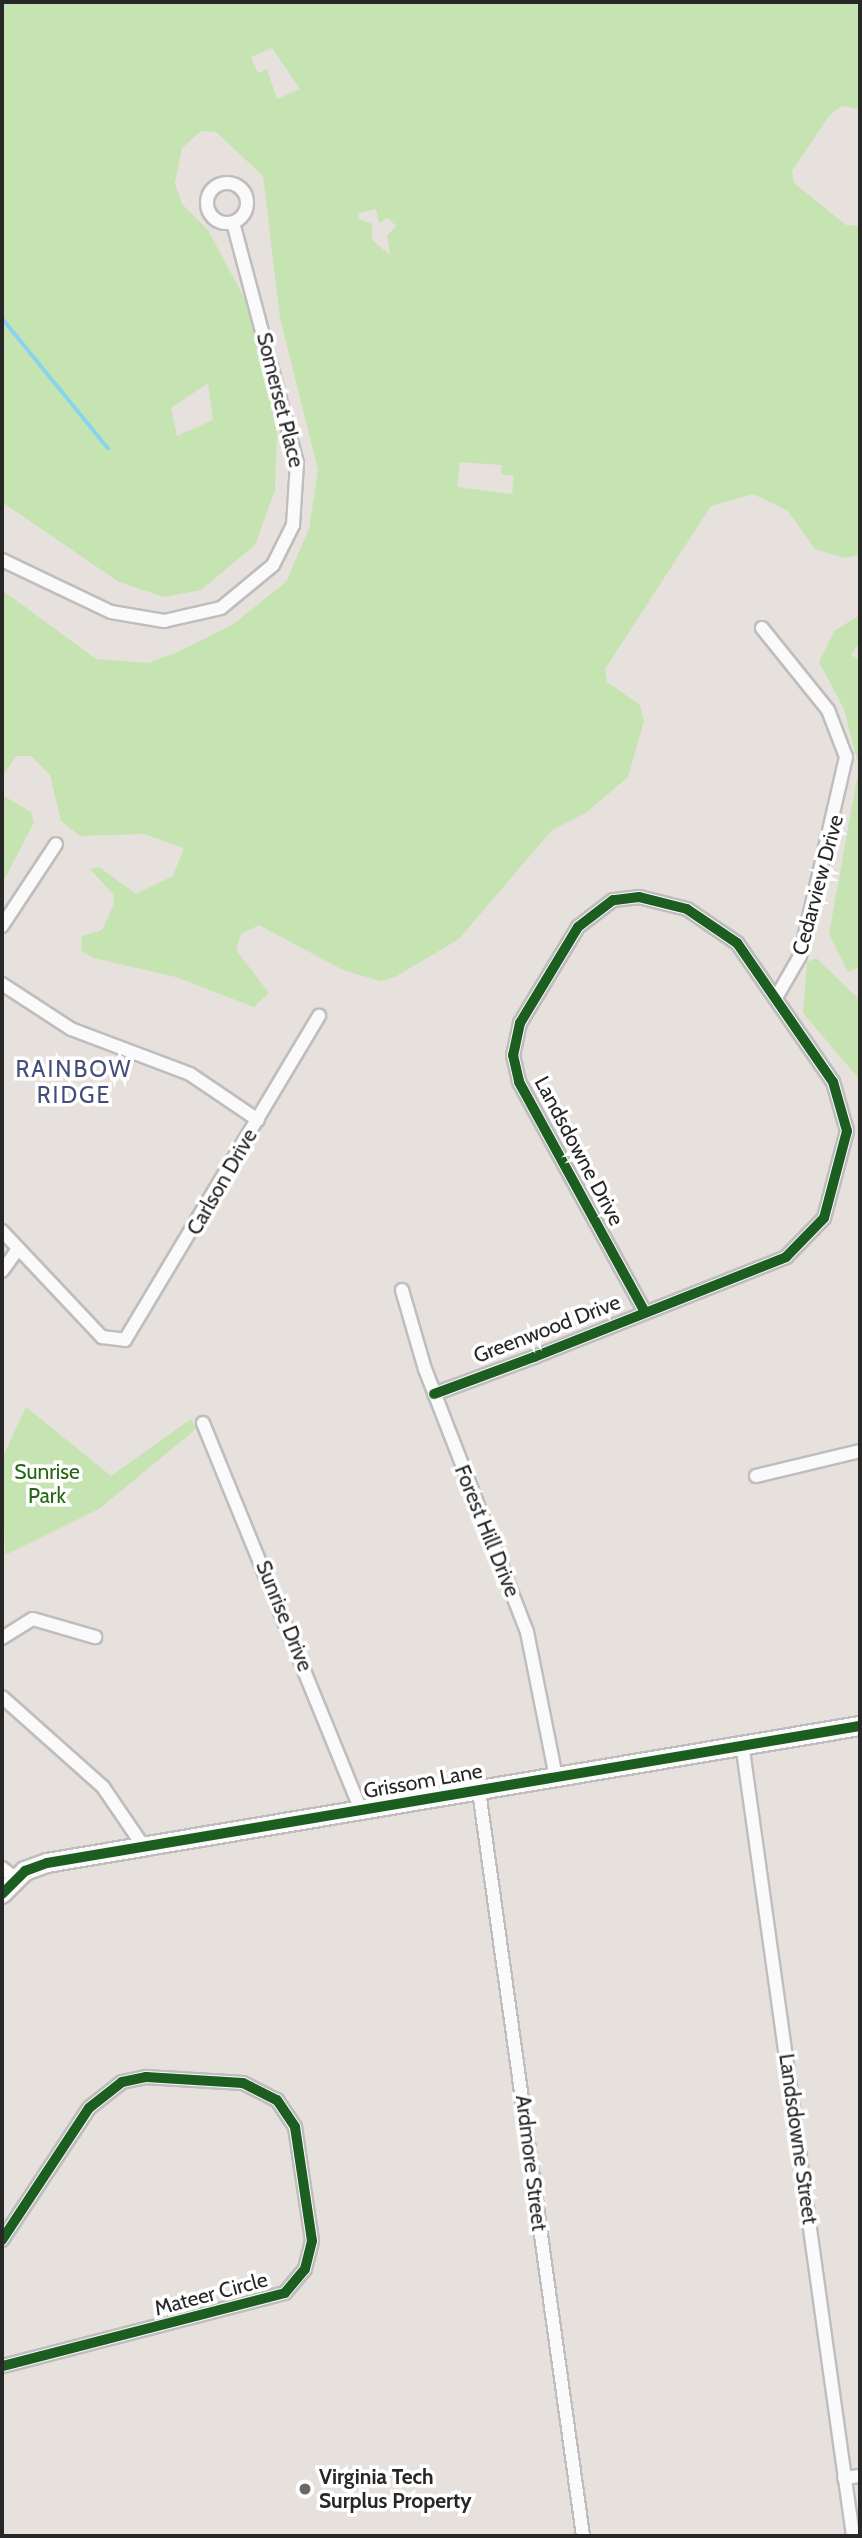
<!DOCTYPE html>
<style>
body{margin:0}
#map{position:relative;width:862px;height:2538px;overflow:hidden;background:#e6e1dc;font-family:Cabin,sans-serif}
div>[style]{position:absolute}
.green>*{inset:0;background:#c6e4b1}
.stream>*{height:3.5px;margin:-1.75px;padding:0 1.75px;transform-origin:1.75px;border-radius:1.75px;background:#88d4f0}
.roads{filter:drop-shadow(2px 0 #bfbdbe) drop-shadow(-2px 0 #bfbdbe) drop-shadow(0 2px #bfbdbe) drop-shadow(0 -2px #bfbdbe)}
.street>*{height:12px;margin:-6px;padding:0 6px;transform-origin:6px;border-radius:6px;background:#fbfafa}
.street>.ring{margin:-6px;padding:0;box-sizing:content-box;background:none;border:12px solid #fbfafa;border-radius:50%}
.secondary>*{height:18px;margin:-9px;padding:0 9px;transform-origin:9px;border-radius:9px;background:#fbfafa}
.cycleway>*{height:10px;margin:-5px;padding:0 5px;transform-origin:5px;border-radius:5px;background:#1b5e20}
.dots>*{width:19px;height:19px;translate:-50% -50%;box-sizing:border-box;border:4px solid #fff;border-radius:50%}
span{translate:-50% -50%;white-space:nowrap;text-align:center;line-height:1.15;-webkit-text-stroke:7px #fff;paint-order:stroke}
.street-label{font-size:21px;color:#272727}
.park-label{font-size:21px;color:#256813}
.poi-label{font-size:21px;color:#272727;font-weight:700}
.left{translate:0 -50%;text-align:left}
.neighbourhood-label{font-size:23px;color:#444e7a;letter-spacing:2px}
.frame{position:absolute;inset:0;border:4px solid #272727;pointer-events:none}
</style>
<div id="map">
<div class="green">
<div style="clip-path:polygon(evenodd,2px 2px,860px 2px,860px 109px,841px 106px,829px 116px,792px 171px,794px 183px,846px 225px,860px 226px,860px 555px,844px 558px,815px 549px,788px 511px,753px 494px,711px 506px,605px 669px,607px 682px,640px 705px,644px 721px,628px 777px,587px 812px,551px 831px,459px 939px,395px 977px,380px 981px,343px 970px,259px 925px,241px 934px,236px 950px,269px 993px,254px 1007px,176px 977px,94px 958px,81px 951px,82px 936px,102px 930px,114px 904px,113px 894px,90px 869px,99px 867px,136px 894px,173px 876px,184px 848px,144px 834px,80px 836px,61px 821px,50px 775px,31px 756px,16px 756px,2px 777px,2px 590px,96px 659px,148px 663px,178px 652px,232px 625px,286px 582px,309px 529px,318px 470px,280px 318px,263px 176px,216px 132px,201px 131px,182px 148px,175px 183px,182px 204px,208px 230px,249px 307px,277px 429px,275px 490px,255px 545px,201px 590px,164px 597px,119px 582px,2px 502px,2px 2px,272px 48px,300px 89px,277px 99px,267px 69px,258px 73px,251px 57px,272px 48px,2px 2px,376px 209px,379px 223px,388px 218px,396px 226px,387px 236px,390px 255px,372px 240px,372px 224px,359px 219px,358px 213px,376px 209px,2px 2px,208px 383px,213px 420px,177px 436px,171px 408px,208px 383px,2px 2px,460px 462px,502px 465px,501px 474px,514px 476px,512px 494px,457px 487px,460px 462px)"></div>
<div style="clip-path:polygon(860px 615px,860px 642px,851px 655px,860px 660px,860px 967px,848px 972px,829px 934px,859px 767px,844px 709px,819px 662px,834px 631px)"></div>
<div style="clip-path:polygon(2px 795px,31px 812px,34px 822px,2px 884px)"></div>
<div style="clip-path:polygon(816px 958px,860px 1000px,860px 1080px,803px 1013px,807px 962px)"></div>
<div style="clip-path:polygon(26px 1407px,111px 1476px,191px 1419px,196px 1429px,99px 1509px,5px 1555px,2px 1459px)"></div>
</div>
<div class="stream">
<div style="left:2px;top:318px;width:168px;rotate:50.8deg"></div>
</div>
<div class="roads">
<div class="street">
<div class="ring" style="left:207px;top:183px;width:28px;height:28px"></div>
<div style="left:2px;top:560px;width:121px;rotate:25.5deg"></div>
<div style="left:111px;top:612px;width:54px;rotate:9.6deg"></div>
<div style="left:164px;top:621px;width:58px;rotate:-12.8deg"></div>
<div style="left:221px;top:608px;width:67px;rotate:-39.6deg"></div>
<div style="left:273px;top:565px;width:45px;rotate:-63.4deg"></div>
<div style="left:293px;top:525px;width:62px;rotate:-86.3deg"></div>
<div style="left:297px;top:463px;width:245px;rotate:-104.9deg"></div>
<div style="left:762px;top:628px;width:105px;rotate:51.2deg"></div>
<div style="left:828px;top:710px;width:50px;rotate:69deg"></div>
<div style="left:846px;top:757px;width:204px;rotate:103deg"></div>
<div style="left:800px;top:956px;width:46px;rotate:119.9deg"></div>
<div style="left:2px;top:926px;width:98px;rotate:-56.6deg"></div>
<div style="left:2px;top:984px;width:82px;rotate:33.1deg"></div>
<div style="left:71px;top:1029px;width:127px;rotate:20.7deg"></div>
<div style="left:190px;top:1074px;width:82px;rotate:34.1deg"></div>
<div style="left:2px;top:1231px;width:146px;rotate:46.7deg"></div>
<div style="left:102px;top:1337px;width:23px;rotate:7deg"></div>
<div style="left:125px;top:1340px;width:378px;rotate:-59.1deg"></div>
<div style="left:2px;top:1271px;width:27px;rotate:-54deg"></div>
<div style="left:402px;top:1290px;width:82px;rotate:73.8deg"></div>
<div style="left:425px;top:1369px;width:282px;rotate:68.8deg"></div>
<div style="left:527px;top:1632px;width:148px;rotate:78.7deg"></div>
<div style="left:434px;top:1394px;width:107px;rotate:-20.3deg"></div>
<div style="left:534px;top:1357px;width:271px;rotate:-21.6deg"></div>
<div style="left:786px;top:1257px;width:54px;rotate:-45.7deg"></div>
<div style="left:824px;top:1218px;width:90px;rotate:-75.2deg"></div>
<div style="left:847px;top:1131px;width:51px;rotate:-105.9deg"></div>
<div style="left:833px;top:1082px;width:169px;rotate:-124.6deg"></div>
<div style="left:737px;top:943px;width:60px;rotate:-145.8deg"></div>
<div style="left:687px;top:909px;width:49px;rotate:-166deg"></div>
<div style="left:639px;top:897px;width:26px;rotate:173deg"></div>
<div style="left:613px;top:900px;width:44px;rotate:142.4deg"></div>
<div style="left:578px;top:927px;width:112px;rotate:121.1deg"></div>
<div style="left:520px;top:1023px;width:33px;rotate:102deg"></div>
<div style="left:513px;top:1055px;width:28px;rotate:77deg"></div>
<div style="left:519px;top:1082px;width:262px;rotate:61.3deg"></div>
<div style="left:203px;top:1423px;width:419px;rotate:67.8deg"></div>
<div style="left:756px;top:1476px;width:107px;rotate:-13.5deg"></div>
<div style="left:2px;top:1638px;width:36px;rotate:-32deg"></div>
<div style="left:33px;top:1619px;width:65px;rotate:16.2deg"></div>
<div style="left:2px;top:1697px;width:135px;rotate:41.7deg"></div>
<div style="left:103px;top:1787px;width:73px;rotate:55.7deg"></div>
<div style="left:742px;top:1743px;width:801px;rotate:82.03deg"></div>
<div style="left:479px;top:1791px;width:752px;rotate:82.05deg"></div>
<div style="left:2px;top:1868px;width:16px;rotate:38deg"></div>
<div style="left:2px;top:2240px;width:158px;rotate:-56.6deg"></div>
<div style="left:89px;top:2108px;width:42px;rotate:-38.2deg"></div>
<div style="left:122px;top:2082px;width:25px;rotate:-12deg"></div>
<div style="left:146px;top:2077px;width:97px;rotate:3.5deg"></div>
<div style="left:243px;top:2083px;width:38px;rotate:27deg"></div>
<div style="left:277px;top:2100px;width:32px;rotate:56deg"></div>
<div style="left:295px;top:2127px;width:115px;rotate:81.5deg"></div>
<div style="left:312px;top:2241px;width:29px;rotate:104deg"></div>
<div style="left:305px;top:2269px;width:31px;rotate:130deg"></div>
<div style="left:285px;top:2293px;width:292px;rotate:165.5deg"></div>
<div style="left:844px;top:2478px;width:16px;rotate:-7deg"></div>
</div>
<div class="secondary">
<div style="left:2px;top:1894px;width:33px;rotate:-45deg"></div>
<div style="left:25px;top:1871px;width:23px;rotate:-20deg"></div>
<div style="left:47px;top:1863px;width:824px;rotate:-9.57deg"></div>
</div>
</div>
<div class="cycleway">
<div style="left:434px;top:1394px;width:107px;rotate:-20.3deg"></div>
<div style="left:534px;top:1357px;width:271px;rotate:-21.6deg"></div>
<div style="left:786px;top:1257px;width:54px;rotate:-45.7deg"></div>
<div style="left:824px;top:1218px;width:90px;rotate:-75.2deg"></div>
<div style="left:847px;top:1131px;width:51px;rotate:-105.9deg"></div>
<div style="left:833px;top:1082px;width:169px;rotate:-124.6deg"></div>
<div style="left:737px;top:943px;width:60px;rotate:-145.8deg"></div>
<div style="left:687px;top:909px;width:49px;rotate:-166deg"></div>
<div style="left:639px;top:897px;width:26px;rotate:173deg"></div>
<div style="left:613px;top:900px;width:44px;rotate:142.4deg"></div>
<div style="left:578px;top:927px;width:112px;rotate:121.1deg"></div>
<div style="left:520px;top:1023px;width:33px;rotate:102deg"></div>
<div style="left:513px;top:1055px;width:28px;rotate:77deg"></div>
<div style="left:519px;top:1082px;width:262px;rotate:61.3deg"></div>
<div style="left:2px;top:1894px;width:33px;rotate:-45deg"></div>
<div style="left:25px;top:1871px;width:23px;rotate:-20deg"></div>
<div style="left:47px;top:1863px;width:824px;rotate:-9.57deg"></div>
<div style="left:2px;top:2240px;width:158px;rotate:-56.6deg"></div>
<div style="left:89px;top:2108px;width:42px;rotate:-38.2deg"></div>
<div style="left:122px;top:2082px;width:25px;rotate:-12deg"></div>
<div style="left:146px;top:2077px;width:97px;rotate:3.5deg"></div>
<div style="left:243px;top:2083px;width:38px;rotate:27deg"></div>
<div style="left:277px;top:2100px;width:32px;rotate:56deg"></div>
<div style="left:295px;top:2127px;width:115px;rotate:81.5deg"></div>
<div style="left:312px;top:2241px;width:29px;rotate:104deg"></div>
<div style="left:305px;top:2269px;width:31px;rotate:130deg"></div>
<div style="left:285px;top:2293px;width:292px;rotate:165.5deg"></div>
</div>
<div class="dots">
<div style="left:305px;top:2489px;background:#6a6866"></div>
</div>
<div class="street-label">
<span style="left:280px;top:400px;rotate:76deg">Somerset Place</span>
<span style="left:818px;top:885px;rotate:-75deg">Cedarview Drive</span>
<span style="left:579px;top:1151px;rotate:62deg">Landsdowne Drive</span>
<span style="left:222px;top:1182px;rotate:-60deg">Carlson Drive</span>
<span style="left:547px;top:1329px;rotate:-21deg">Greenwood Drive</span>
<span style="left:487px;top:1531px;rotate:68deg">Forest Hill Drive</span>
<span style="left:284px;top:1616px;rotate:68deg">Sunrise Drive</span>
<span style="left:423px;top:1781px;rotate:-10deg">Grissom Lane</span>
<span style="left:798px;top:2139px;rotate:82deg">Landsdowne Street</span>
<span style="left:531px;top:2163px;rotate:83deg">Ardmore Street</span>
<span style="left:211px;top:2294px;rotate:-15deg">Mateer Circle</span>
</div>
<div class="park-label">
<span style="left:47px;top:1484px">Sunrise<br>Park</span>
</div>
<div class="poi-label">
<span class="left" style="left:319px;top:2489px">Virginia Tech<br>Surplus Property</span>
</div>
<div class="neighbourhood-label">
<span style="left:74px;top:1082px">RAINBOW<br>RIDGE</span>
</div>
<div class="frame"></div>
</div>
